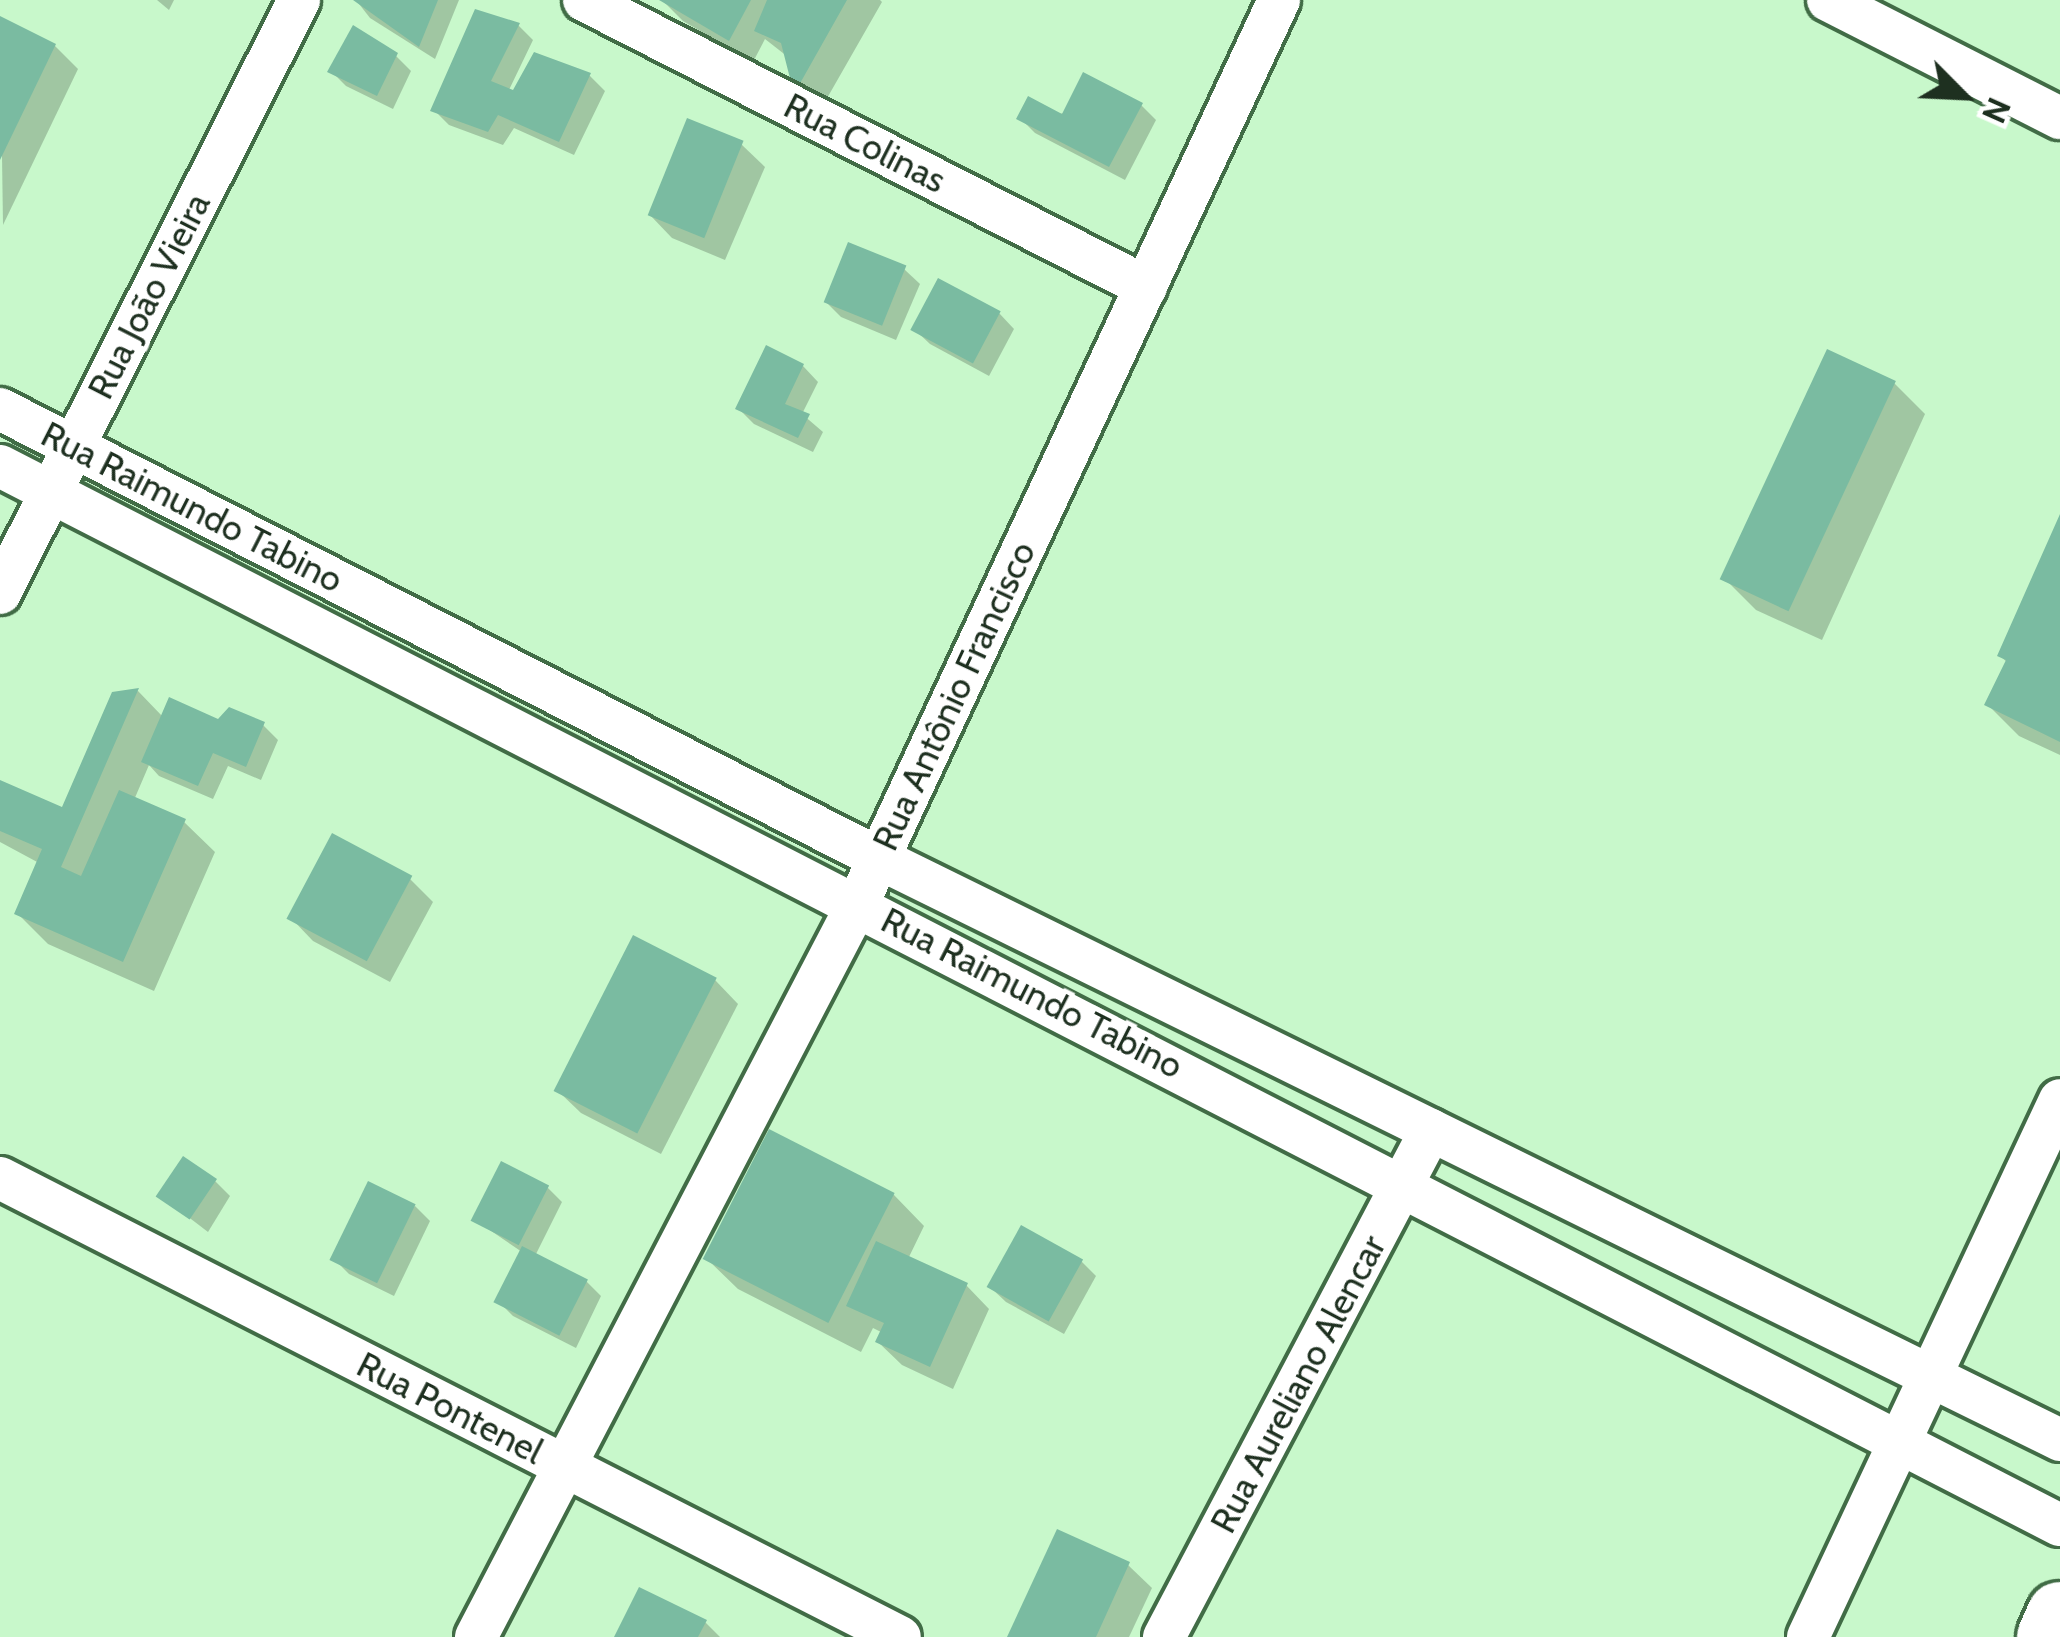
<!DOCTYPE html>
<meta charset="utf-8">
<style>
body{margin:0}
#map{position:relative;width:2060px;height:1637px;overflow:hidden;background:#c8f8cb;font-family:Cabin,sans-serif}
div>[style]{position:absolute}
.shadow>*{inset:0;background:#0003}
.building>*{inset:0;background:#7abba1;transform-origin:0 0}
.roads{filter:drop-shadow(3px 0 #416c46) drop-shadow(-3px 0 #416c46) drop-shadow(0 3px #416c46) drop-shadow(0 -3px #416c46)}
.minor>*{height:42px;margin:-21px;padding:0 21px;transform-origin:21px;border-radius:21px;background:#fff}
.trunk>*{height:66px;margin:-33px;padding:0 33px;transform-origin:33px;border-radius:33px;background:#fff}
span{translate:-50% -50%;white-space:nowrap;text-align:center;line-height:1.15;-webkit-text-stroke:9px #fff;paint-order:stroke}
.street-label{font-size:36px;color:#1e3020}
.north{position:absolute;left:1904px;top:36px;width:120px;height:120px;-webkit-text-stroke:9px #fff;paint-order:stroke;rotate:114deg;font-size:33px;font-weight:700;line-height:48px;text-align:center;color:#1e3020}
.north::after{content:'';display:block;margin:auto;width:42px;height:54px;background:#1e3020;clip-path:polygon(50% 0,100% 100%,50% 72%,0 100%)}
</style>
<div id="map">
<div class="shadow">
<div style="clip-path:polygon(157px 0,174px 0,169px 10px)"></div>
<div style="clip-path:polygon(356px 0,459px 0,435px 59px,370px 18px)"></div>
<div style="clip-path:polygon(662px 0,880px 0,882px 2px,818px 114px,797px 92px,788px 57px,765px 39px,753px 62px,683px 21px)"></div>
<div style="clip-path:polygon(0 19px,55px 46px,78px 69px,3px 225px)"></div>
<div style="clip-path:polygon(518px 25px,533px 40px,508px 92px,514px 94px,535px 55px,590px 76px,605px 91px,574px 155px,514px 128px,503px 145px,449px 125px,434px 110px)"></div>
<div style="clip-path:polygon(396px 56px,411px 71px,393px 109px,346px 86px,331px 71px)"></div>
<div style="clip-path:polygon(1141px 105px,1156px 120px,1125px 180px,1035px 133px,1020px 118px)"></div>
<div style="clip-path:polygon(741px 144px,765px 167px,725px 260px,672px 238px,649px 214px)"></div>
<div style="clip-path:polygon(904px 269px,920px 284px,896px 340px,841px 317px,826px 302px)"></div>
<div style="clip-path:polygon(999px 313px,1014px 329px,989px 376px,930px 344px,914px 329px)"></div>
<div style="clip-path:polygon(803px 366px,818px 382px,802px 414px,823px 432px,813px 452px,754px 424px,739px 409px)"></div>
<div style="clip-path:polygon(1894px 383px,1925px 414px,1822px 640px,1756px 610px,1725px 579px)"></div>
<div style="clip-path:polygon(2060px 521px,2060px 755px,2019px 736px,1988px 705px,2008px 663px,2000px 656px)"></div>
<div style="clip-path:polygon(138px 691px,163px 717px,263px 725px,278px 740px,261px 780px,228px 766px,213px 799px,159px 776px,149px 765px,134px 800px,184px 822px,215px 852px,154px 991px,48px 944px,18px 914px,39px 863px,0 842px,0 783px,63px 811px,114px 695px)"></div>
<div style="clip-path:polygon(410px 879px,433px 902px,390px 982px,313px 941px,290px 917px)"></div>
<div style="clip-path:polygon(715px 980px,738px 1004px,661px 1154px,581px 1113px,557px 1090px)"></div>
<div style="clip-path:polygon(770px 1133px,894px 1195px,924px 1226px,908px 1259px,966px 1285px,989px 1309px,953px 1389px,902px 1365px,878px 1342px,883px 1333px,873px 1328px,861px 1352px,738px 1289px,707px 1259px)"></div>
<div style="clip-path:polygon(215px 1181px,230px 1196px,208px 1232px,161px 1196px)"></div>
<div style="clip-path:polygon(547px 1187px,562px 1202px,535px 1256px,586px 1281px,601px 1296px,576px 1348px,513px 1316px,498px 1301px,522px 1252px,475px 1220px)"></div>
<div style="clip-path:polygon(415px 1206px,430px 1221px,394px 1296px,349px 1274px,334px 1259px)"></div>
<div style="clip-path:polygon(1081px 1261px,1096px 1276px,1064px 1334px,1006px 1302px,990px 1287px)"></div>
<div style="clip-path:polygon(1128px 1565px,1152px 1588px,1129px 1637px,1011px 1637px)"></div>
<div style="clip-path:polygon(705px 1622px,720px 1637px,618px 1637px)"></div>
</div>
<div class="building">
<div style="clip-path:polygon(353px 0,438px 0,419px 47px)"></div>
<div style="clip-path:polygon(659px 0,751px 0,729px 41px)"></div>
<div style="clip-path:polygon(767px 0,847px 0,794px 94px,781px 43px,754px 31px)"></div>
<div style="clip-path:polygon(475px 9px,520px 23px,491px 81px,513px 90px,534px 52px,591px 73px,559px 142px,498px 115px,488px 132px,430px 111px)"></div>
<div style="clip-path:polygon(0 16px,56px 44px,0 160px)"></div>
<div style="clip-path:polygon(353px 25px,398px 53px,377px 96px,327px 72px)"></div>
<div style="clip-path:polygon(1083px 72px,1143px 103px,1109px 167px,1016px 119px,1028px 96px,1062px 114px)"></div>
<div style="left:687px;top:118px;width:61px;height:105px;rotate:22deg"></div>
<div style="left:848px;top:242px;width:63px;height:65px;rotate:22deg"></div>
<div style="left:938px;top:278px;width:71px;height:59px;rotate:28deg"></div>
<div style="clip-path:polygon(766px 345px,804px 364px,785px 404px,810px 414px,798px 438px,735px 409px)"></div>
<div style="left:1827px;top:349px;width:76px;height:254px;rotate:25deg"></div>
<div style="clip-path:polygon(2060px 514px,2060px 742px,1984px 705px,2006px 660px,1997px 656px)"></div>
<div style="clip-path:polygon(139px 688px,61px 867px,81px 876px,119px 790px,186px 819px,123px 962px,14px 914px,42px 849px,0 831px,0 780px,62px 807px,112px 692px)"></div>
<div style="clip-path:polygon(169px 697px,218px 719px,229px 707px,265px 722px,246px 767px,213px 753px,198px 786px,141px 762px)"></div>
<div style="left:332px;top:833px;width:91px;height:97px;rotate:28deg"></div>
<div style="left:633px;top:935px;width:94px;height:175px;rotate:27deg"></div>
<div style="left:769px;top:1129px;width:141px;height:146px;rotate:27deg"></div>
<div style="left:183px;top:1156px;width:41px;height:49px;rotate:34deg"></div>
<div style="left:501px;top:1161px;width:54px;height:67px;rotate:27deg"></div>
<div style="left:368px;top:1181px;width:53px;height:88px;rotate:26deg"></div>
<div style="left:1021px;top:1225px;width:71px;height:71px;rotate:29deg"></div>
<div style="clip-path:polygon(876px 1241px,968px 1283px,930px 1367px,875px 1342px,884px 1323px,846px 1306px)"></div>
<div style="left:522px;top:1246px;width:74px;height:63px;rotate:27deg"></div>
<div style="clip-path:polygon(1057px 1529px,1130px 1562px,1096px 1637px,1007px 1637px)"></div>
<div style="clip-path:polygon(639px 1587px,707px 1620px,698px 1637px,614px 1637px)"></div>
</div>
<div class="roads">
<div class="minor">
<div style="left:584px;top:0;width:631px;rotate:27.05deg"></div>
<div style="left:1828px;top:0;width:260px;rotate:27deg"></div>
<div style="left:0;top:409px;width:986px;rotate:27.08deg"></div>
<div style="left:878px;top:858px;width:1318px;rotate:26.21deg"></div>
<div style="left:0;top:466px;width:2316px;rotate:27.21deg"></div>
<div style="left:0;top:593px;width:664px;rotate:-63.24deg"></div>
<div style="left:0;top:1178px;width:1010px;rotate:27.02deg"></div>
<div style="left:476px;top:1637px;width:827px;rotate:-62.51deg"></div>
<div style="left:858px;top:903px;width:996px;rotate:-65deg"></div>
<div style="left:1164px;top:1637px;width:573px;rotate:-62.23deg"></div>
<div style="left:1808px;top:1637px;width:593px;rotate:-64.86deg"></div>
</div>
<div class="trunk">
<div style="left:2050px;top:1637px;width:24px;rotate:-66deg"></div>
</div>
</div>
<div class="street-label">
<span style="left:865px;top:143px;rotate:27deg">Rua Colinas</span>
<span style="left:149px;top:296px;rotate:-63deg">Rua João Vieira</span>
<span style="left:192px;top:507px;rotate:27deg">Rua Raimundo Tabino</span>
<span style="left:954px;top:696px;rotate:-65deg">Rua Antônio Francisco</span>
<span style="left:1032px;top:993px;rotate:27deg">Rua Raimundo Tabino</span>
<span style="left:1298px;top:1384px;rotate:-62deg">Rua Aureliano Alencar</span>
<span style="left:450px;top:1408px;rotate:27deg">Rua Pontenel</span>
</div>
<div class="north">N</div>
</div>
